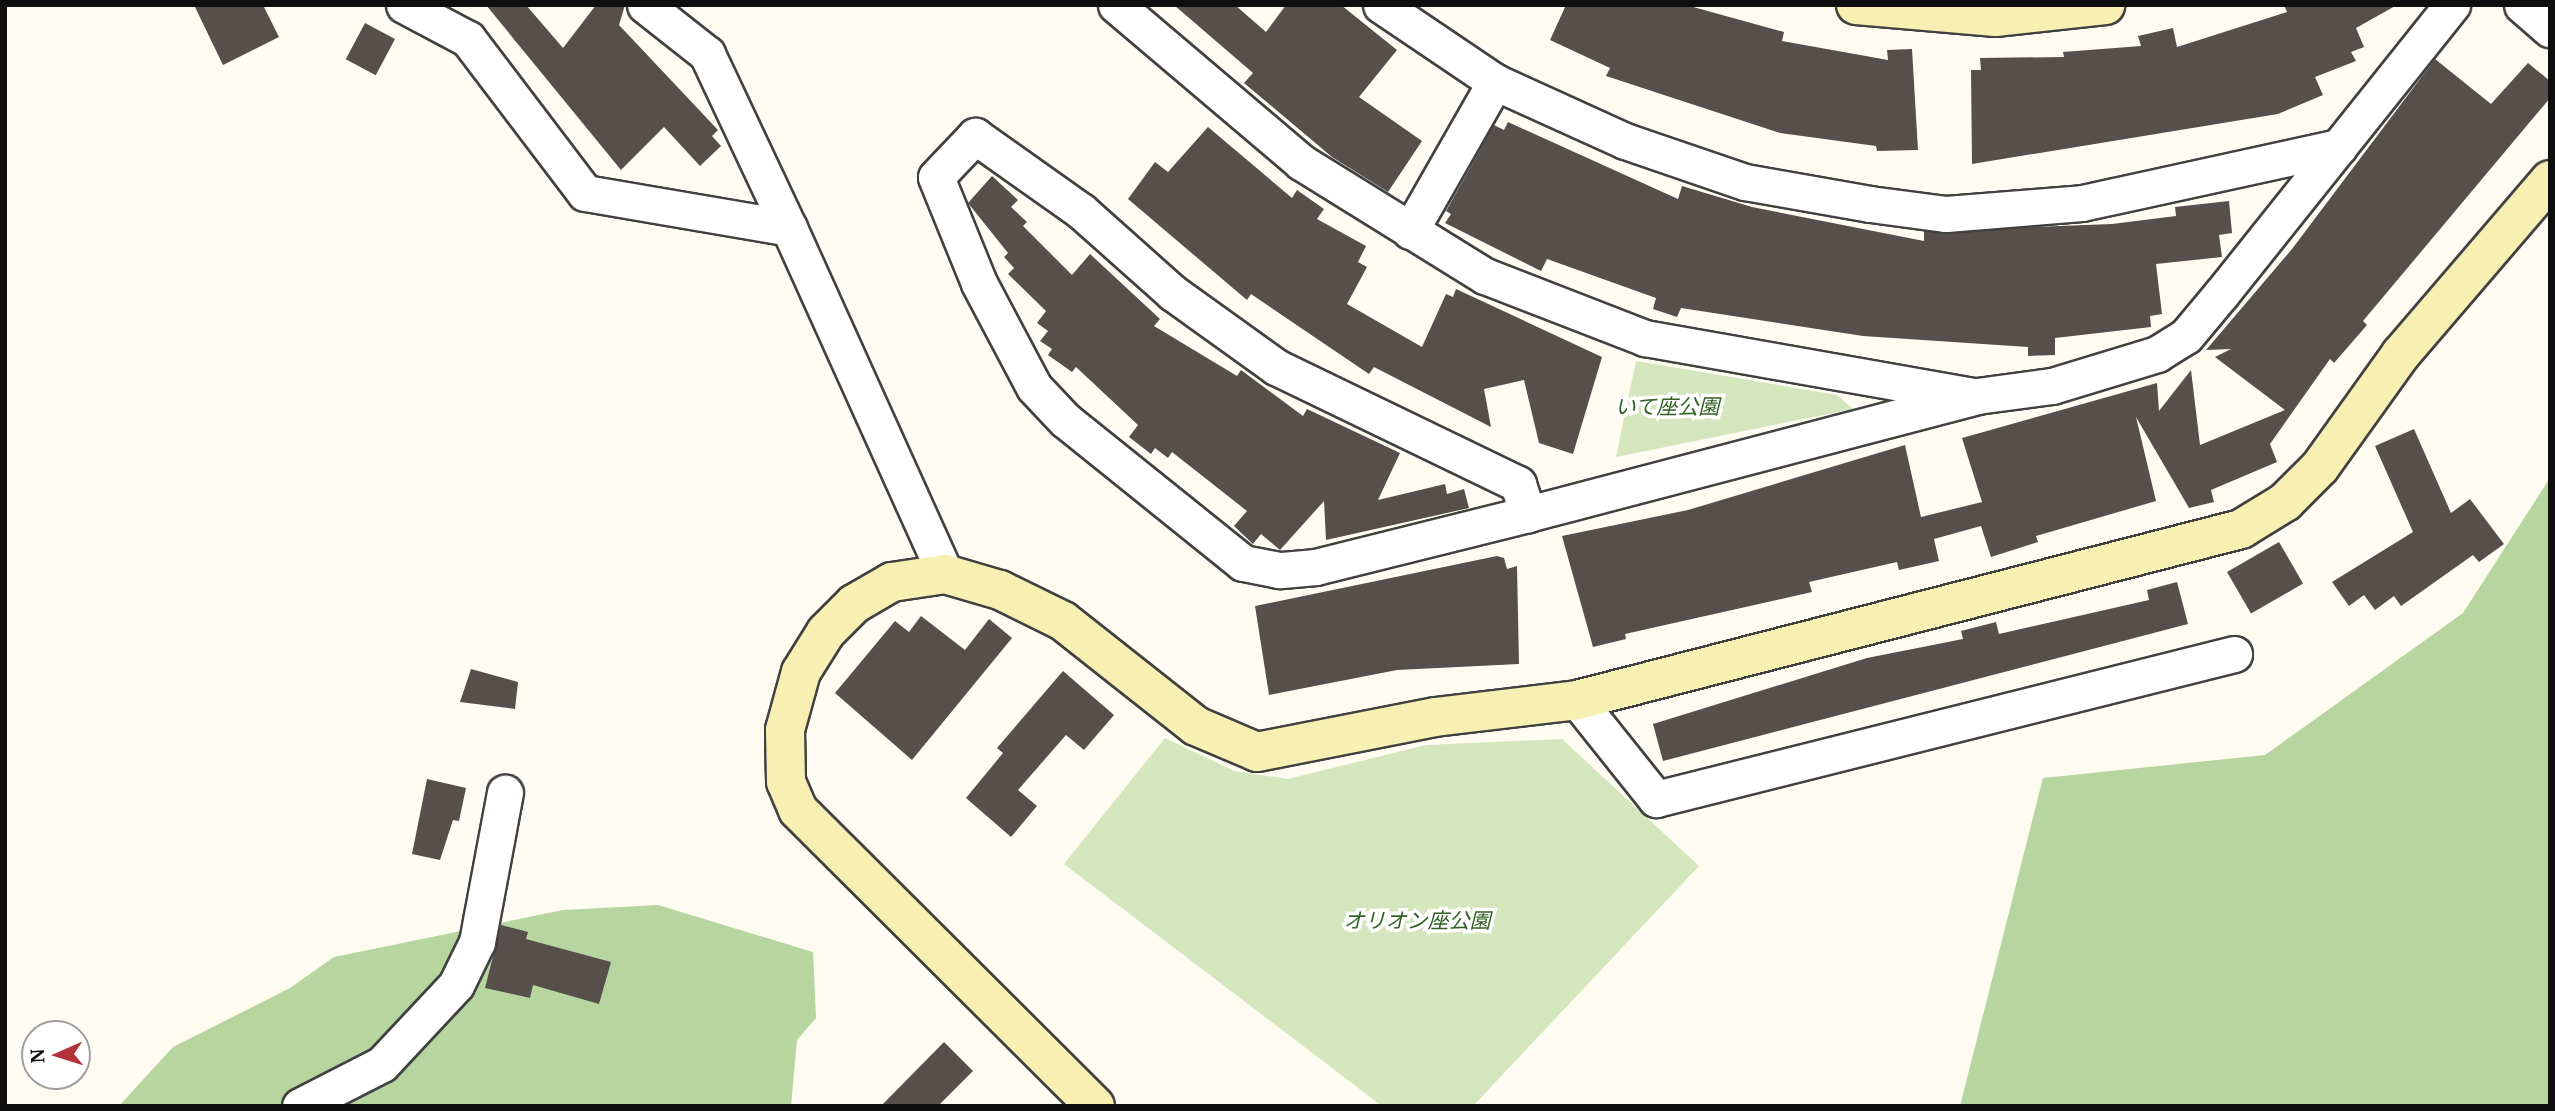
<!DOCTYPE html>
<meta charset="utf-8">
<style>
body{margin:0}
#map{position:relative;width:2555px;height:1111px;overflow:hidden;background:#fefbf1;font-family:"PT Serif","Noto Sans JP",serif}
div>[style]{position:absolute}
.green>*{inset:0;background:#d3e6bd}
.forest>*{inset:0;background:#b7d59e}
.building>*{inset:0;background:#564f4c;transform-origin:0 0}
.roads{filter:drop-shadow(2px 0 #414141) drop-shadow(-2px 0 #414141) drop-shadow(0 2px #414141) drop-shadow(0 -2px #414141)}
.street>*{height:35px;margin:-17.5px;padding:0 17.5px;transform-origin:17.5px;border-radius:17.5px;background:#fff}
.secondary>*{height:38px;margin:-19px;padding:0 19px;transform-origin:19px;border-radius:19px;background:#f8efb2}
span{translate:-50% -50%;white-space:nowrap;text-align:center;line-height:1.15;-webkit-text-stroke:7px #fff;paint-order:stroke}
.park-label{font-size:21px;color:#316124;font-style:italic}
.frame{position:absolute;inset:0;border:7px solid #0e0e0e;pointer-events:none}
.north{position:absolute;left:21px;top:1020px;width:70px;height:70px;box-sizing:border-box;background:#fff;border:2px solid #9f9f9f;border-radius:50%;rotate:267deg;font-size:19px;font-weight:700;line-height:28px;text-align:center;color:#0e0e0e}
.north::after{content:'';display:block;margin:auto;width:24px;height:32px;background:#b2323a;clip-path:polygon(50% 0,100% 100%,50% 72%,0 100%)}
</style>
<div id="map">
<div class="green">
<div style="clip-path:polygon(1636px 361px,1837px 395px,1853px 409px,1616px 457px)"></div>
<div style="clip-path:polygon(1165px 738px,1234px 771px,1288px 779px,1426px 745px,1562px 739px,1699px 866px,1473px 1106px,1382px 1106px,1064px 864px)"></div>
</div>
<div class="forest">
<div style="clip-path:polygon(2550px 478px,2550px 1106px,1960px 1106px,2043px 778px,2265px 755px,2463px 613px)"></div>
<div style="clip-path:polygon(658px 905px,813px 952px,816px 1018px,797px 1040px,791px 1106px,119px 1106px,173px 1047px,290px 988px,334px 957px,563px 910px)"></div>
</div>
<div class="building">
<div style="clip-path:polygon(194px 5px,263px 5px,279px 37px,223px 65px)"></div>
<div style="clip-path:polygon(486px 5px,526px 5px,563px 48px,596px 5px,625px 5px,619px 25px,718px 130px,712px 136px,721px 146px,700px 166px,664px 127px,621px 170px)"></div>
<div style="clip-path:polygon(1174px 5px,1235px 5px,1266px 32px,1286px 5px,1341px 5px,1397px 50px,1359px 97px,1422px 141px,1388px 192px,1332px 157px,1244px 83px,1253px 73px)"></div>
<div style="clip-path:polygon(1566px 5px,1686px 5px,1784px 32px,1782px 41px,1888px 60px,1887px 50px,1912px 49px,1918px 150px,1877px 151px,1876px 146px,1780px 133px,1606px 76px,1610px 68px,1550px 40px)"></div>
<div style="clip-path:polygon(2284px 5px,2397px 5px,2356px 28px,2364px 47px,2351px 52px,2356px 61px,2315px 77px,2323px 95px,2278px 114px,1972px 164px,1971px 70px,1981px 70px,1980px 58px,2064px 57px,2063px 52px,2141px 46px,2138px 36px,2173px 28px,2177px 47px,2287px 12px)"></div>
<div style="left:365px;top:23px;width:34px;height:41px;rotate:28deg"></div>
<div style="clip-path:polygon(2435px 59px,2491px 104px,2528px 63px,2550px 81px,2550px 98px,2363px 321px,2367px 325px,2334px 363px,2330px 359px,2270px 444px,2277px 462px,2211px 490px,2214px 502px,2189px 508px,2136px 417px,2156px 501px,2036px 536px,2038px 542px,1991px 557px,1981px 526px,1934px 539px,1939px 561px,1899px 570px,1897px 562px,1809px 582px,1812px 592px,1625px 634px,1626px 639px,1593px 647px,1562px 536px,1688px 510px,1905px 445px,1921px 517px,1982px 502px,1962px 438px,2157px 383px,2159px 411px,2191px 370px,2200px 445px,2285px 410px,2215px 357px,2231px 349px,2206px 350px,2292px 249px)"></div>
<div style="clip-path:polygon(1508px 122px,1678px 199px,1682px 186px,1752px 207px,1924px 241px,1924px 231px,2112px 224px,2176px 216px,2175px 207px,2229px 201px,2232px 233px,2219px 235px,2222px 257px,2156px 264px,2162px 314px,2150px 316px,2151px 327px,2055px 338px,2055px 355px,2028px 356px,2028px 347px,1863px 336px,1681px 308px,1677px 317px,1653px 309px,1656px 298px,1547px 259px,1541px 271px,1445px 223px,1451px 214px,1446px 211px,1494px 125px,1504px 130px)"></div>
<div style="clip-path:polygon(1208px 127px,1292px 198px,1297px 190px,1324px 209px,1317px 219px,1366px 246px,1358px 262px,1367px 267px,1347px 304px,1422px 347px,1446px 294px,1453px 297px,1456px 289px,1602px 357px,1573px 454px,1539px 443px,1524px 380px,1484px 389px,1491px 427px,1374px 367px,1369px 374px,1251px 294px,1247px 300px,1128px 199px,1155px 162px,1168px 172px)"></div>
<div style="clip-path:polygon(992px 176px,1018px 200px,1011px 207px,1027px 222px,1023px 226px,1072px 275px,1090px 254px,1160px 319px,1154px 326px,1237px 376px,1241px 370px,1303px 416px,1307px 409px,1400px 453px,1378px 500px,1445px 484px,1447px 494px,1464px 489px,1469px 508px,1326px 540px,1324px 501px,1280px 550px,1261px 534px,1253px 544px,1234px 526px,1247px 511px,1172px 452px,1168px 458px,1155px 448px,1151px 454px,1129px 437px,1138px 425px,1076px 367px,1072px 372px,1048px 355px,1052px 349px,1040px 341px,1048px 331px,1037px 323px,1046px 311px,1008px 274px,1014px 268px,1004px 257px,1008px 253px,968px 203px)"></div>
<div style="clip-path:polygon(2414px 429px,2451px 513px,2470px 499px,2504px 544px,2479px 562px,2473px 555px,2401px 606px,2394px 596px,2375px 610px,2364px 595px,2349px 606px,2332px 582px,2413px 532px,2375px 446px)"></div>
<div style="left:2279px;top:542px;width:48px;height:60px;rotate:60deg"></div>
<div style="clip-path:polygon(1497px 556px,1504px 558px,1507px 569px,1517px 566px,1519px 664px,1397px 670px,1269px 695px,1255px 606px)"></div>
<div style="clip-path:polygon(2177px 582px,2188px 624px,1663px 761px,1653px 724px,1867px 658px,1963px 639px,1961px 631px,1996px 622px,1999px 634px,2149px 600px,2147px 590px)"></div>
<div style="clip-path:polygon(921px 616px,965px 650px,989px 619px,1012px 638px,912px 760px,835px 693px,895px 621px,909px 632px)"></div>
<div style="clip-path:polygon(471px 669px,518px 682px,515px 709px,460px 702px)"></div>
<div style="clip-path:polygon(1063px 671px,1114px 715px,1084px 750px,1066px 735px,1018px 790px,1037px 806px,1011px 837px,966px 798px,1003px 753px,997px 748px)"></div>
<div style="clip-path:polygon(427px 779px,466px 788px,459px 821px,453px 820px,440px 860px,412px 854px)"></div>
<div style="clip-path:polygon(501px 925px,528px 932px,526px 939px,611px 962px,599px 1004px,533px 985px,530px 998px,485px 988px)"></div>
<div style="clip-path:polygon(944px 1042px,973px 1071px,938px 1106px,881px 1106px)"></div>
</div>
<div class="roads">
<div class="street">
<div style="left:404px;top:5px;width:72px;rotate:28deg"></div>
<div style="left:468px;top:39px;width:193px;rotate:52.8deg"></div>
<div style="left:585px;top:193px;width:207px;rotate:9.7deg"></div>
<div style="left:789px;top:228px;width:380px;rotate:65.7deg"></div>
<div style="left:645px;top:5px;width:79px;rotate:38.3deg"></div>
<div style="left:707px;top:54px;width:192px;rotate:64.8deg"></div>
<div style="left:1116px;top:5px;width:243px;rotate:40.3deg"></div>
<div style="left:1301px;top:162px;width:216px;rotate:31.8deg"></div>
<div style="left:1485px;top:276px;width:172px;rotate:21.2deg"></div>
<div style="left:1645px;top:338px;width:333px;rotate:10deg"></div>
<div style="left:1381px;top:5px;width:138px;rotate:34deg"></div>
<div style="left:1495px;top:82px;width:143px;rotate:24.4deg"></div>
<div style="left:1625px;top:141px;width:127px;rotate:18.9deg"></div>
<div style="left:1745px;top:182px;width:127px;rotate:10deg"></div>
<div style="left:1870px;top:204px;width:77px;rotate:7.5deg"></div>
<div style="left:1946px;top:214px;width:136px;rotate:-4.6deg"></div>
<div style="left:2082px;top:203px;width:263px;rotate:-12.3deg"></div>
<div style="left:2522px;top:5px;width:37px;rotate:41deg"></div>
<div style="left:975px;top:136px;width:130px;rotate:35.3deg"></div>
<div style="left:1081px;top:211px;width:123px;rotate:41.7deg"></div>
<div style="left:1173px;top:293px;width:127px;rotate:35.7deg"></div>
<div style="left:1276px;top:367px;width:269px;rotate:25.8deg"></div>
<div style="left:1518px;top:484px;width:32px;rotate:72deg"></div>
<div style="left:1528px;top:514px;width:219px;rotate:166deg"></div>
<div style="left:1316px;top:567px;width:37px;rotate:175deg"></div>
<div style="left:1279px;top:570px;width:37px;rotate:-169deg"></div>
<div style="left:1243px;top:563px;width:228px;rotate:-141.2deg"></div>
<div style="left:1065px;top:420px;width:45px;rotate:-133.2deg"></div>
<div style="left:1034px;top:387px;width:118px;rotate:-117.9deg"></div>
<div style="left:979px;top:283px;width:114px;rotate:-112.1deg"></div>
<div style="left:936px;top:177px;width:57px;rotate:-46.4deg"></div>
<div style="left:1410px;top:231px;width:172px;rotate:-60.3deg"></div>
<div style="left:1528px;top:514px;width:464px;rotate:-14.7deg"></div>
<div style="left:1977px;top:396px;width:76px;rotate:-7.6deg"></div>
<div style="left:2052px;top:386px;width:110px;rotate:-16.9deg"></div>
<div style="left:2157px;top:354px;width:34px;rotate:-32deg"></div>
<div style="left:2186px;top:336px;width:56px;rotate:-50.1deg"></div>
<div style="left:2222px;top:293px;width:369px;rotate:-51.4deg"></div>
<div style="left:1577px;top:700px;width:127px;rotate:51.4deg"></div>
<div style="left:1656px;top:799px;width:596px;rotate:-14.08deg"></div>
<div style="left:300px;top:1106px;width:92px;rotate:-27.1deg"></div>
<div style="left:382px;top:1064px;width:108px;rotate:-46.9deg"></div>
<div style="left:456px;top:985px;width:48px;rotate:-64deg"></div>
<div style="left:477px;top:942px;width:152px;rotate:-79.4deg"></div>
</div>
<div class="secondary">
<div style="left:1856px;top:5px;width:140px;rotate:4.9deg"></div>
<div style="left:1995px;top:17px;width:111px;rotate:-6.2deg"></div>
<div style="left:1095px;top:1106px;width:419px;rotate:-135.1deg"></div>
<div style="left:798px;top:810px;width:30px;rotate:-113deg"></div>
<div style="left:786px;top:782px;width:52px;rotate:-91.1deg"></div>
<div style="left:785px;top:730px;width:60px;rotate:-74.6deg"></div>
<div style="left:801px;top:672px;width:47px;rotate:-58deg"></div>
<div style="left:826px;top:632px;width:40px;rotate:-45deg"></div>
<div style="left:854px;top:604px;width:44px;rotate:-30.1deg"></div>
<div style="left:892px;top:582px;width:54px;rotate:-8.6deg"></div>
<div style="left:945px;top:574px;width:57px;rotate:16.2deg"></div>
<div style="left:1000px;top:590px;width:70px;rotate:26.2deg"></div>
<div style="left:1063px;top:621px;width:169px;rotate:38.3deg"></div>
<div style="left:1196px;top:726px;width:66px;rotate:23.1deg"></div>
<div style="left:1257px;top:752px;width:181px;rotate:-11.1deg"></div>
<div style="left:1435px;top:717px;width:143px;rotate:-6.8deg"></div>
<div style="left:1577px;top:700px;width:686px;rotate:-14.44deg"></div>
<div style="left:2241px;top:529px;width:52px;rotate:-31.5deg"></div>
<div style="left:2285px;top:502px;width:49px;rotate:-45deg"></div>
<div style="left:2320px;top:467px;width:139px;rotate:-54.4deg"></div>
<div style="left:2401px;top:354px;width:229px;rotate:-49.4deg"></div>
</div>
</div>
<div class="park-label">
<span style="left:1667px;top:406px">いて座公園</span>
<span style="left:1417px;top:920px">オリオン座公園</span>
</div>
<div class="frame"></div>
<div class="north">N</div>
</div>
